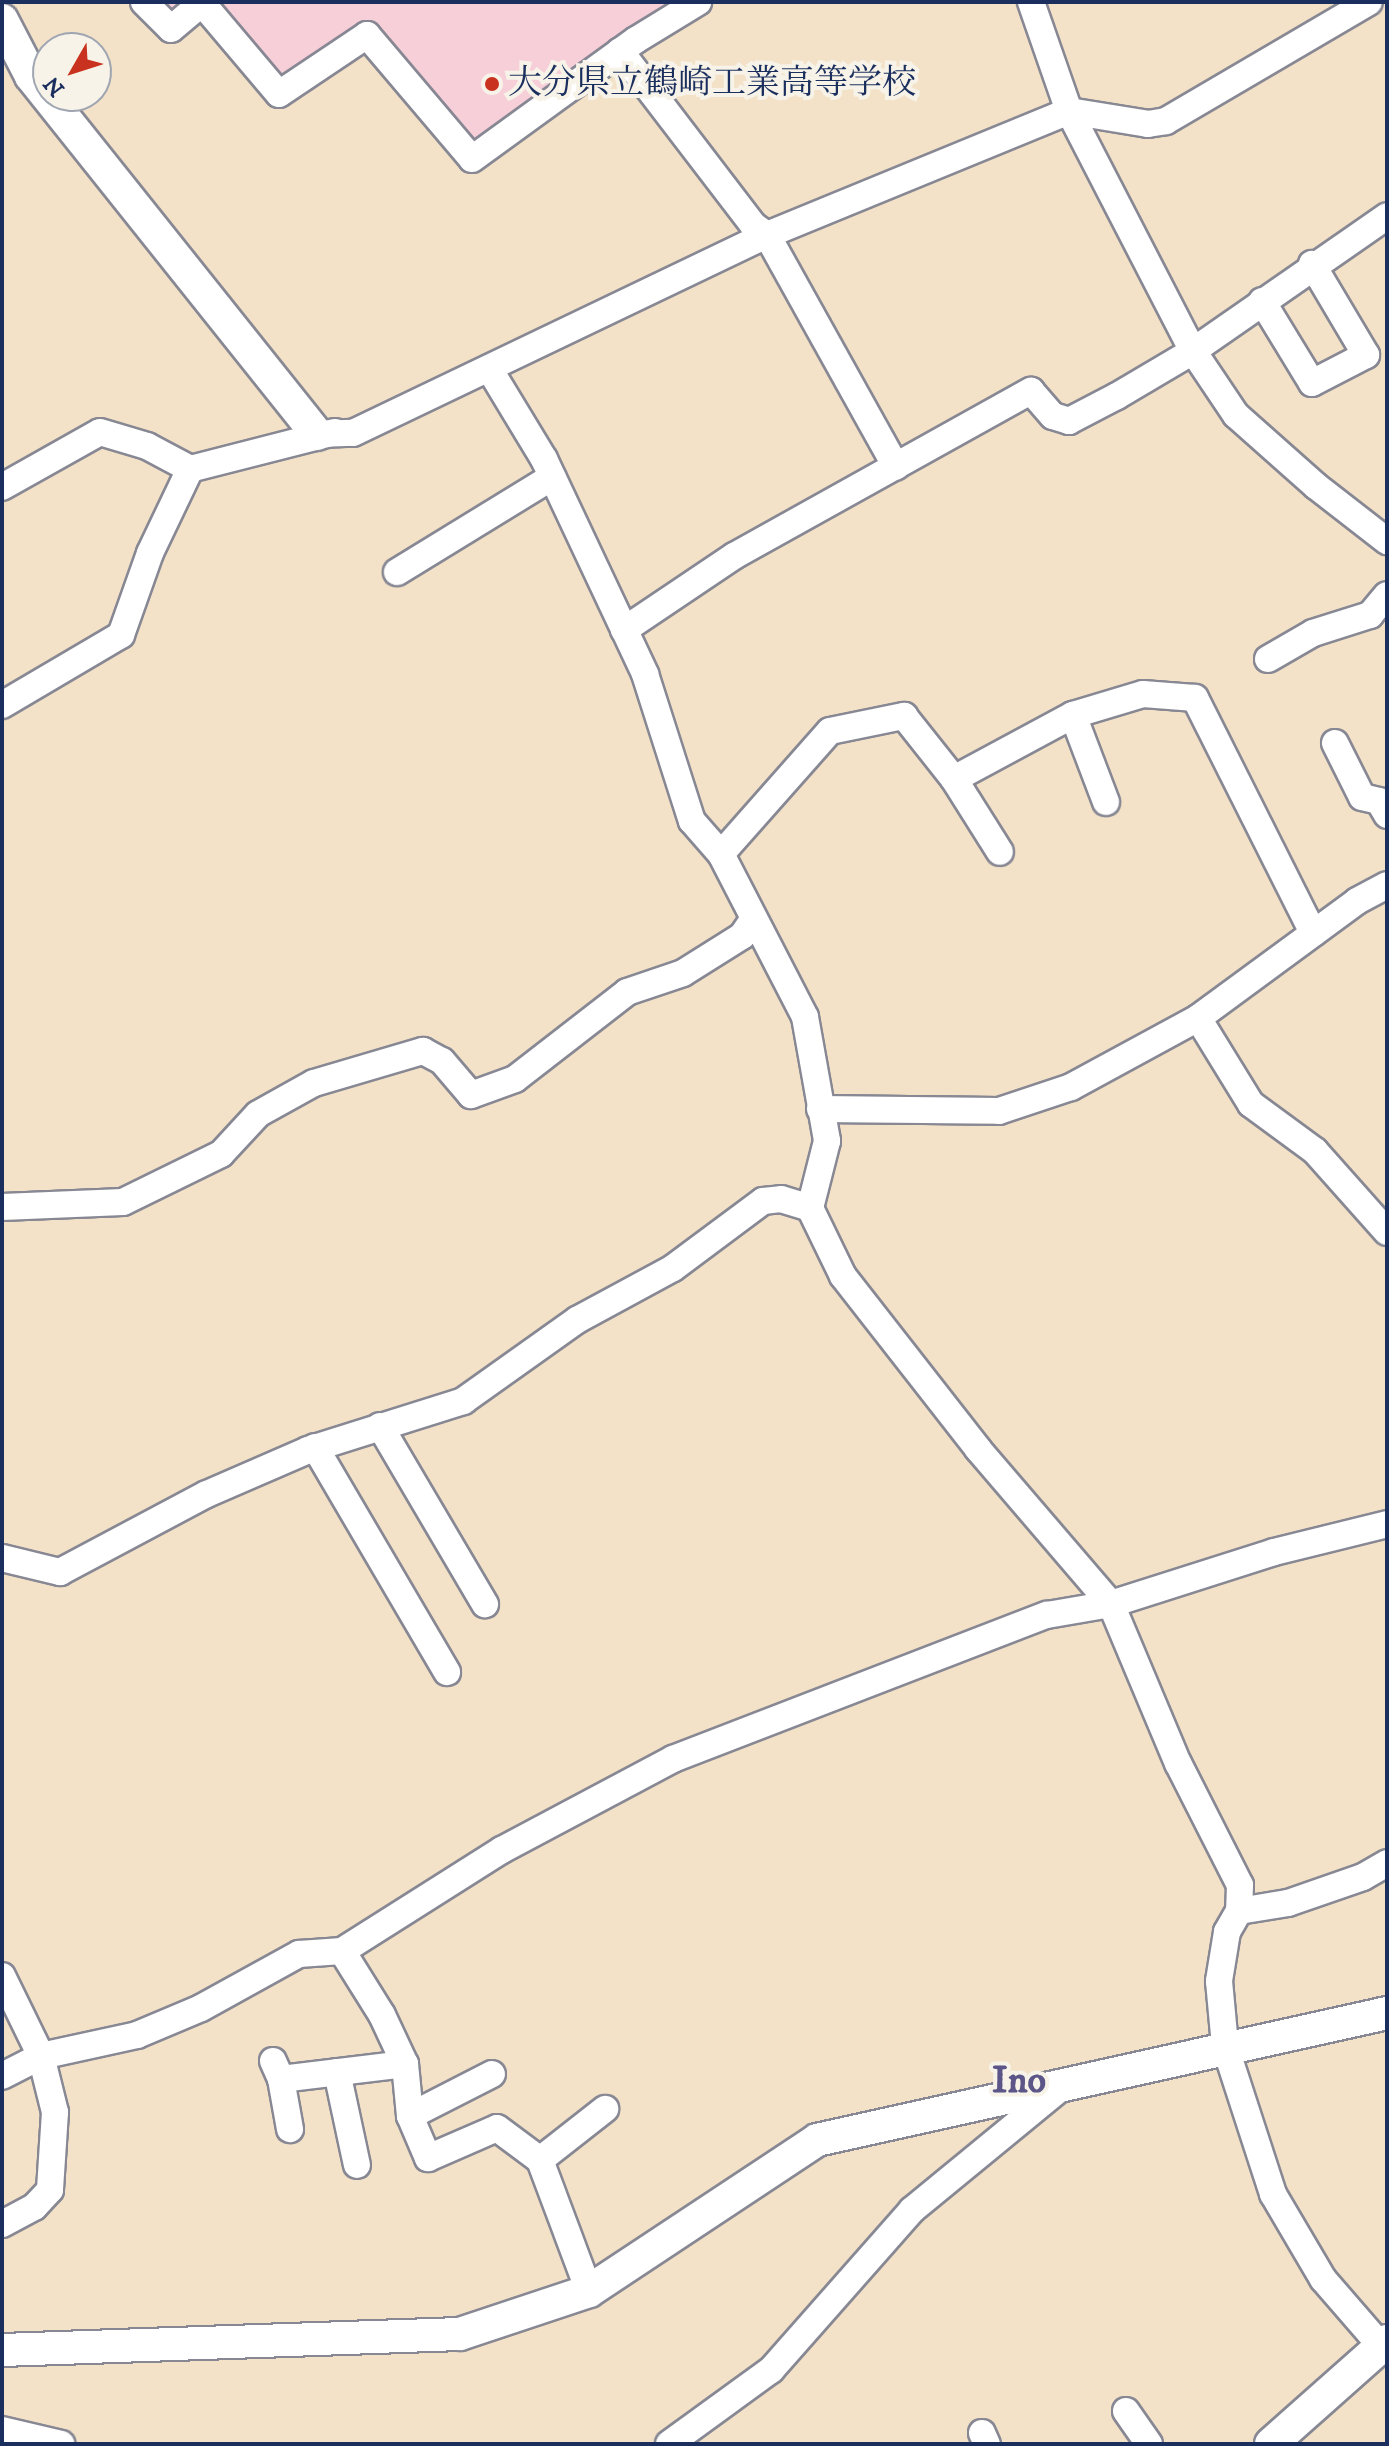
<!DOCTYPE html>
<meta charset="utf-8">
<style>
body{margin:0}
#map{position:relative;width:1389px;height:2446px;overflow:hidden;background:#f3e2c8;font-family:"IM FELL DW Pica","Noto Serif JP",serif}
div>[style]{position:absolute}
.built>*{inset:0;background:#f6cfd9}
.roads{filter:drop-shadow(2px 0 #878893) drop-shadow(-2px 0 #878893) drop-shadow(0 2px #878893) drop-shadow(0 -2px #878893)}
.minor>*{height:26px;margin:-13px;padding:0 13px;transform-origin:13px;border-radius:13px;background:#fff}
.tertiary>*{height:32px;margin:-16px;padding:0 16px;transform-origin:16px;border-radius:16px;background:#fff}
.dots>*{width:22px;height:22px;translate:-50% -50%;box-sizing:border-box;border:4px solid #f7f3e8;border-radius:50%}
span{translate:-50% -50%;white-space:nowrap;text-align:center;line-height:1.15;-webkit-text-stroke:8px #f7f3e8;paint-order:stroke}
.poi-label{font-size:34px;color:#1b2f5e}
.left{translate:0 -50%;text-align:left}
.quarter-label{font-size:38px;color:#5b5687;font-weight:700}
.frame{position:absolute;inset:0;border:4px solid #1b2f5e;pointer-events:none}
.north{position:absolute;left:32px;top:32px;width:80px;height:80px;box-sizing:border-box;background:#f7f3e8;border:2px solid #9fa5b1;border-radius:50%;rotate:231deg;font-size:22px;font-weight:700;line-height:32px;text-align:center;color:#1b2f5e}
.north::after{content:'';display:block;margin:auto;width:28px;height:36px;background:#c8321e;clip-path:polygon(50% 0,100% 100%,50% 72%,0 100%)}
</style>
<div id="map">
<div class="built">
<div style="clip-path:polygon(144px 2px,698px 2px,472px 159px,367px 35px,279px 94px,202px 3px,171px 29px)"></div>
</div>
<div class="roads">
<div class="minor">
<div style="left:144px;top:2px;width:38px;rotate:45deg"></div>
<div style="left:171px;top:29px;width:40px;rotate:-40deg"></div>
<div style="left:202px;top:3px;width:119px;rotate:49.8deg"></div>
<div style="left:279px;top:94px;width:106px;rotate:-33.8deg"></div>
<div style="left:367px;top:35px;width:162px;rotate:49.7deg"></div>
<div style="left:472px;top:159px;width:203px;rotate:-36deg"></div>
<div style="left:636px;top:40px;width:73px;rotate:-31.5deg"></div>
<div style="left:1031px;top:2px;width:115px;rotate:70.8deg"></div>
<div style="left:1069px;top:111px;width:270px;rotate:62.7deg"></div>
<div style="left:1193px;top:351px;width:77px;rotate:56.1deg"></div>
<div style="left:1236px;top:415px;width:107px;rotate:41.6deg"></div>
<div style="left:1316px;top:486px;width:90px;rotate:37.8deg"></div>
<div style="left:620px;top:51px;width:219px;rotate:52.6deg"></div>
<div style="left:753px;top:225px;width:17px;rotate:36deg"></div>
<div style="left:767px;top:235px;width:265px;rotate:60.9deg"></div>
<div style="left:1262px;top:301px;width:96px;rotate:58.6deg"></div>
<div style="left:1312px;top:383px;width:61px;rotate:-27.4deg"></div>
<div style="left:1366px;top:355px;width:106px;rotate:-120.7deg"></div>
<div style="left:490px;top:370px;width:104px;rotate:58.8deg"></div>
<div style="left:544px;top:459px;width:238px;rotate:64.8deg"></div>
<div style="left:645px;top:674px;width:154px;rotate:72.3deg"></div>
<div style="left:692px;top:821px;width:44px;rotate:48.7deg"></div>
<div style="left:721px;top:854px;width:183px;rotate:62.7deg"></div>
<div style="left:805px;top:1017px;width:126px;rotate:79.9deg"></div>
<div style="left:827px;top:1141px;width:69px;rotate:104.2deg"></div>
<div style="left:810px;top:1208px;width:76px;rotate:64.1deg"></div>
<div style="left:843px;top:1276px;width:219px;rotate:52deg"></div>
<div style="left:978px;top:1449px;width:204px;rotate:49.4deg"></div>
<div style="left:1111px;top:1604px;width:173px;rotate:67.2deg"></div>
<div style="left:1178px;top:1763px;width:137px;rotate:63.1deg"></div>
<div style="left:1240px;top:1885px;width:26px;rotate:92deg"></div>
<div style="left:1239px;top:1911px;width:24px;rotate:120deg"></div>
<div style="left:1227px;top:1932px;width:50px;rotate:99.3deg"></div>
<div style="left:1219px;top:1981px;width:65px;rotate:84.7deg"></div>
<div style="left:1225px;top:2046px;width:156px;rotate:72deg"></div>
<div style="left:1273px;top:2194px;width:99px;rotate:59.5deg"></div>
<div style="left:1323px;top:2279px;width:89px;rotate:49.1deg"></div>
<div style="left:317px;top:434px;width:36px;rotate:-2deg"></div>
<div style="left:353px;top:433px;width:459px;rotate:-25.6deg"></div>
<div style="left:767px;top:235px;width:326px;rotate:-22.3deg"></div>
<div style="left:1069px;top:111px;width:80px;rotate:9.3deg"></div>
<div style="left:1148px;top:124px;width:18px;rotate:-9deg"></div>
<div style="left:1166px;top:121px;width:235px;rotate:-30.4deg"></div>
<div style="left:2px;top:487px;width:112px;rotate:-29.3deg"></div>
<div style="left:100px;top:432px;width:49px;rotate:16.6deg"></div>
<div style="left:147px;top:446px;width:49px;rotate:28.1deg"></div>
<div style="left:190px;top:469px;width:150px;rotate:-14.3deg"></div>
<div style="left:397px;top:572px;width:182px;rotate:-31.5deg"></div>
<div style="left:624px;top:630px;width:133px;rotate:-33.9deg"></div>
<div style="left:734px;top:556px;width:340px;rotate:-29.1deg"></div>
<div style="left:1031px;top:391px;width:33px;rotate:49deg"></div>
<div style="left:1053px;top:416px;width:17px;rotate:17deg"></div>
<div style="left:1069px;top:421px;width:54px;rotate:-27.5deg"></div>
<div style="left:1117px;top:396px;width:88px;rotate:-30.6deg"></div>
<div style="left:1193px;top:351px;width:236px;rotate:-34.8deg"></div>
<div style="left:1268px;top:659px;width:52px;rotate:-30deg"></div>
<div style="left:1313px;top:633px;width:60px;rotate:-17.5deg"></div>
<div style="left:1370px;top:615px;width:26px;rotate:-50deg"></div>
<div style="left:2px;top:705px;width:138px;rotate:-30.5deg"></div>
<div style="left:121px;top:635px;width:87px;rotate:-70.5deg"></div>
<div style="left:150px;top:553px;width:93px;rotate:-64.5deg"></div>
<div style="left:1073px;top:715px;width:93px;rotate:69.2deg"></div>
<div style="left:1335px;top:743px;width:60px;rotate:63.4deg"></div>
<div style="left:1362px;top:797px;width:17px;rotate:13deg"></div>
<div style="left:1379px;top:801px;width:16px;rotate:60deg"></div>
<div style="left:954px;top:779px;width:86px;rotate:57.8deg"></div>
<div style="left:721px;top:854px;width:164px;rotate:-48.5deg"></div>
<div style="left:830px;top:731px;width:76px;rotate:-11.5deg"></div>
<div style="left:904px;top:716px;width:80px;rotate:51.6deg"></div>
<div style="left:954px;top:779px;width:135px;rotate:-28.3deg"></div>
<div style="left:1073px;top:715px;width:73px;rotate:-16.7deg"></div>
<div style="left:1143px;top:694px;width:52px;rotate:4.4deg"></div>
<div style="left:1195px;top:698px;width:263px;rotate:63.3deg"></div>
<div style="left:1198px;top:1018px;width:101px;rotate:58.4deg"></div>
<div style="left:1251px;top:1104px;width:79px;rotate:36.3deg"></div>
<div style="left:1315px;top:1151px;width:108px;rotate:48.4deg"></div>
<div style="left:820px;top:1109px;width:179px;rotate:0.6deg"></div>
<div style="left:999px;top:1111px;width:76px;rotate:-18.4deg"></div>
<div style="left:1071px;top:1087px;width:145px;rotate:-28.5deg"></div>
<div style="left:1198px;top:1018px;width:197px;rotate:-36.3deg"></div>
<div style="left:1357px;top:901px;width:34px;rotate:-28deg"></div>
<div style="left:2px;top:1207px;width:121px;rotate:-2.4deg"></div>
<div style="left:123px;top:1202px;width:109px;rotate:-26.1deg"></div>
<div style="left:221px;top:1154px;width:54px;rotate:-47.2deg"></div>
<div style="left:258px;top:1114px;width:64px;rotate:-29deg"></div>
<div style="left:314px;top:1083px;width:114px;rotate:-16.4deg"></div>
<div style="left:423px;top:1051px;width:21px;rotate:28deg"></div>
<div style="left:442px;top:1061px;width:45px;rotate:49.5deg"></div>
<div style="left:471px;top:1095px;width:47px;rotate:-20deg"></div>
<div style="left:515px;top:1079px;width:142px;rotate:-37.8deg"></div>
<div style="left:627px;top:992px;width:59px;rotate:-18.7deg"></div>
<div style="left:683px;top:973px;width:70px;rotate:-32.1deg"></div>
<div style="left:742px;top:936px;width:18px;rotate:-56deg"></div>
<div style="left:380px;top:1426px;width:207px;rotate:59.5deg"></div>
<div style="left:315px;top:1447px;width:261px;rotate:59.6deg"></div>
<div style="left:2px;top:1558px;width:60px;rotate:13.6deg"></div>
<div style="left:60px;top:1572px;width:166px;rotate:-28deg"></div>
<div style="left:207px;top:1494px;width:110px;rotate:-23.5deg"></div>
<div style="left:308px;top:1450px;width:163px;rotate:-17.5deg"></div>
<div style="left:463px;top:1401px;width:140px;rotate:-35.4deg"></div>
<div style="left:577px;top:1320px;width:109px;rotate:-28.4deg"></div>
<div style="left:673px;top:1268px;width:112px;rotate:-36.7deg"></div>
<div style="left:763px;top:1201px;width:18px;rotate:-6deg"></div>
<div style="left:781px;top:1199px;width:30px;rotate:17deg"></div>
<div style="left:1239px;top:1911px;width:50px;rotate:-9.3deg"></div>
<div style="left:1288px;top:1903px;width:79px;rotate:-19.1deg"></div>
<div style="left:1363px;top:1877px;width:28px;rotate:-30deg"></div>
<div style="left:342px;top:1951px;width:75px;rotate:58deg"></div>
<div style="left:382px;top:2015px;width:54px;rotate:64.9deg"></div>
<div style="left:405px;top:2064px;width:52px;rotate:84.5deg"></div>
<div style="left:410px;top:2116px;width:46px;rotate:66.8deg"></div>
<div style="left:428px;top:2158px;width:75px;rotate:-23.5deg"></div>
<div style="left:497px;top:2128px;width:54px;rotate:36.7deg"></div>
<div style="left:540px;top:2160px;width:140px;rotate:69.5deg"></div>
<div style="left:2px;top:1976px;width:89px;rotate:64deg"></div>
<div style="left:41px;top:2056px;width:58px;rotate:76deg"></div>
<div style="left:55px;top:2112px;width:78px;rotate:93.7deg"></div>
<div style="left:50px;top:2190px;width:23px;rotate:133deg"></div>
<div style="left:34px;top:2207px;width:36px;rotate:152deg"></div>
<div style="left:273px;top:2061px;width:20px;rotate:66deg"></div>
<div style="left:281px;top:2079px;width:125px;rotate:-6.9deg"></div>
<div style="left:337px;top:2072px;width:95px;rotate:77.9deg"></div>
<div style="left:2px;top:2076px;width:44px;rotate:-27.1deg"></div>
<div style="left:41px;top:2056px;width:98px;rotate:-12.3deg"></div>
<div style="left:137px;top:2035px;width:69px;rotate:-22.9deg"></div>
<div style="left:201px;top:2008px;width:112px;rotate:-28.9deg"></div>
<div style="left:299px;top:1954px;width:43px;rotate:-4deg"></div>
<div style="left:342px;top:1951px;width:189px;rotate:-32.3deg"></div>
<div style="left:502px;top:1850px;width:194px;rotate:-28deg"></div>
<div style="left:673px;top:1759px;width:401px;rotate:-21.1deg"></div>
<div style="left:1047px;top:1615px;width:65px;rotate:-9.8deg"></div>
<div style="left:1111px;top:1604px;width:171px;rotate:-17.7deg"></div>
<div style="left:1274px;top:1552px;width:116px;rotate:-13.9deg"></div>
<div style="left:281px;top:2079px;width:51px;rotate:79.8deg"></div>
<div style="left:410px;top:2116px;width:92px;rotate:-27.1deg"></div>
<div style="left:540px;top:2160px;width:83px;rotate:-38.1deg"></div>
<div style="left:1126px;top:2411px;width:40px;rotate:55.1deg"></div>
<div style="left:2px;top:2430px;width:61px;rotate:13.3deg"></div>
<div style="left:982px;top:2433px;width:12px;rotate:66deg"></div>
<div style="left:669px;top:2444px;width:126px;rotate:-36deg"></div>
<div style="left:771px;top:2370px;width:213px;rotate:-48.6deg"></div>
<div style="left:912px;top:2210px;width:197px;rotate:-39.4deg"></div>
</div>
<div class="tertiary">
<div style="left:2px;top:20px;width:63px;rotate:62.6deg"></div>
<div style="left:31px;top:76px;width:458px;rotate:51.4deg"></div>
<div style="left:2px;top:2350px;width:458px;rotate:-2deg"></div>
<div style="left:460px;top:2334px;width:136px;rotate:-18.4deg"></div>
<div style="left:589px;top:2291px;width:273px;rotate:-33.5deg"></div>
<div style="left:817px;top:2140px;width:584px;rotate:-12.56deg"></div>
<div style="left:1271px;top:2444px;width:155px;rotate:-41.6deg"></div>
</div>
</div>
<div class="dots">
<div style="left:492px;top:84px;background:#c8321e"></div>
</div>
<div class="poi-label">
<span class="left" style="left:508px;top:84px">大分県立鶴崎工業高等学校</span>
</div>
<div class="quarter-label">
<span style="left:1019px;top:2082px">Ino</span>
</div>
<div class="frame"></div>
<div class="north">N</div>
</div>
